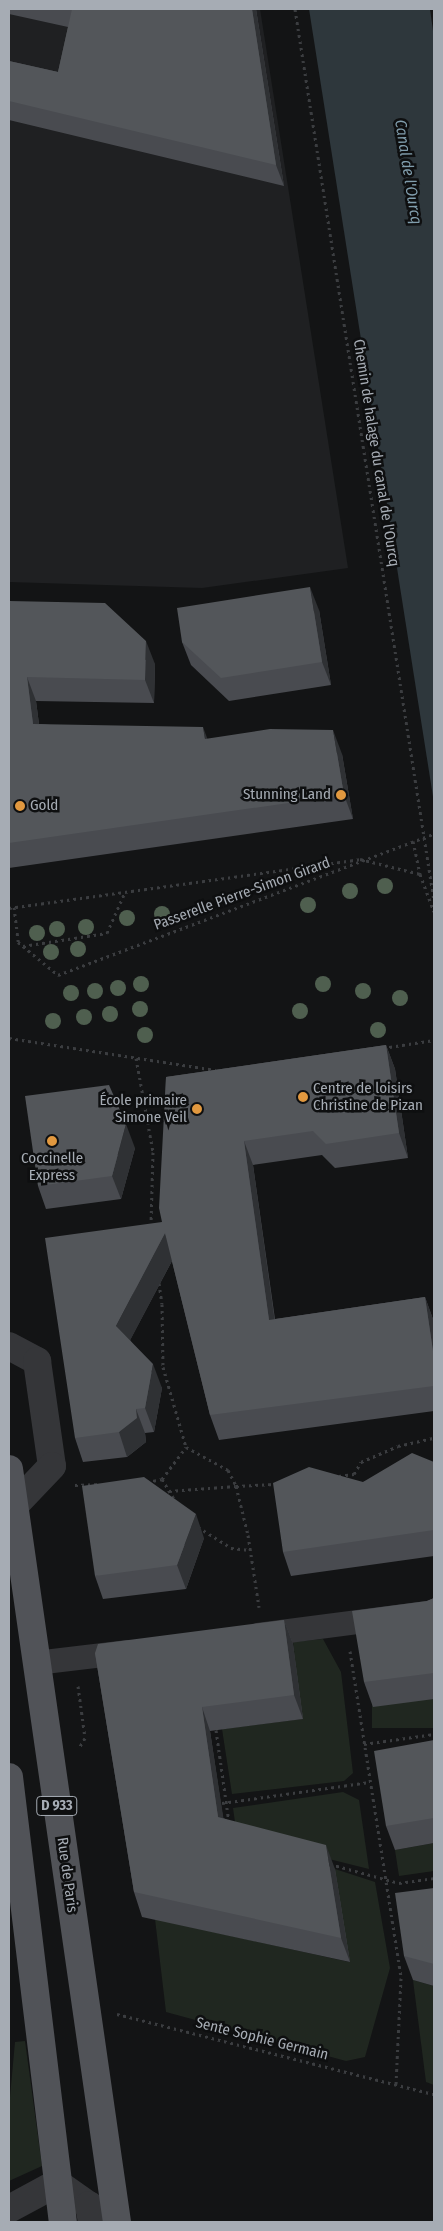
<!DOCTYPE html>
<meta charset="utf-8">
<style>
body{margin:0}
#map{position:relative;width:443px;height:2231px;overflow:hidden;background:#131415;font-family:"Fira Sans Condensed",sans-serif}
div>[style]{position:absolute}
.built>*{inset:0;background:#1f2022}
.green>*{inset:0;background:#202720;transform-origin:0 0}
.water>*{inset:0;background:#2e373c}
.path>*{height:3px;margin-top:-1.5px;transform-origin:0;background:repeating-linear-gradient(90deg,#3b3d40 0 2.5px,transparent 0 6.5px)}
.pedestrian>*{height:24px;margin:-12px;padding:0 12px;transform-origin:12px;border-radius:12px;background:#353639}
.minor>*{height:28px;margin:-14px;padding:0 14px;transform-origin:14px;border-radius:14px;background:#353639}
.primary>*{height:28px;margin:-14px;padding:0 14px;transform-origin:14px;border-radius:14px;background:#515358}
.path-bridge>*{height:3px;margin-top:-1.5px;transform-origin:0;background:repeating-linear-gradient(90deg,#3b3d40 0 2.5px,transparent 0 6.5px)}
.trees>*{width:16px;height:16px;margin:-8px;border-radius:50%;background:#4f5f4f}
.wall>*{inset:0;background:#494b50}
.shaded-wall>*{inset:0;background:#2f3134}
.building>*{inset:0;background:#53565a}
.dots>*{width:14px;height:14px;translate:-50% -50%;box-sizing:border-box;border:2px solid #0e0f10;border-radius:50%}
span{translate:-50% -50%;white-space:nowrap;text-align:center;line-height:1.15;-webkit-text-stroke:5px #0e0f10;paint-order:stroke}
.shield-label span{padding:1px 4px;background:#0e0f10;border:1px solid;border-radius:4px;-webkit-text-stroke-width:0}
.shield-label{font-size:14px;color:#a6acb4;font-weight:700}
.street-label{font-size:15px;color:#a6acb4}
.poi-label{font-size:15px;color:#a6acb4}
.right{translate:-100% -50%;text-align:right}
.left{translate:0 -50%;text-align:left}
.water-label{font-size:16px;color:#809dac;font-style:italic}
.frame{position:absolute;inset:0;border:10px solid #a6acb4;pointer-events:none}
</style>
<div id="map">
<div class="built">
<div style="clip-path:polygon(9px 9px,260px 9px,348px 568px,202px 588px,9px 582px)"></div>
</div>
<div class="green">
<div style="clip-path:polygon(323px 1639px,341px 1672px,353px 1773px,344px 1781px,232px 1794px,222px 1729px,302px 1719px,293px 1642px)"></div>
<div style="left:434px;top:1699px;width:29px;height:62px;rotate:90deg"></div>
<div style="clip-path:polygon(343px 1792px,359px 1800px,369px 1869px,237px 1836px,233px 1808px)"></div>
<div style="clip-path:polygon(434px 1843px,434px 1871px,399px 1876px,395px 1850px)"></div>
<div style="clip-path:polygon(335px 1869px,375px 1882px,390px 1968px,365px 2057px,346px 2061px,166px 2012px,155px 1919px,349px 1962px)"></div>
<div style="clip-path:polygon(413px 1980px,434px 1986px,434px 2085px,426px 2082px)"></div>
<div style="clip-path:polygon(25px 2041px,42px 2166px,9px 2181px,9px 2108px,15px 2042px)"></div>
</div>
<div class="water">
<div style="clip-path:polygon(309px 9px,430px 9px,434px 38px,434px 803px)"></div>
</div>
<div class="path">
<div style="left:295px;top:9px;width:903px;rotate:81.14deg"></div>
<div style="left:413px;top:841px;width:34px;rotate:78deg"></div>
<div style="left:14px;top:907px;width:35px;rotate:83deg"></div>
<div style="left:18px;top:942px;width:52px;rotate:39.5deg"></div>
<div style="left:9px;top:908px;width:354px;rotate:-7.9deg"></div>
<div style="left:360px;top:859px;width:62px;rotate:14deg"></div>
<div style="left:420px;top:874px;width:40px;rotate:69.8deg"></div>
<div style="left:23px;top:946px;width:85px;rotate:-8.8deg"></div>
<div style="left:107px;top:933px;width:45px;rotate:-66.3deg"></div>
<div style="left:9px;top:1038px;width:209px;rotate:8.8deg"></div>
<div style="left:383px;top:1048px;width:52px;rotate:-8.9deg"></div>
<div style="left:136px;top:1058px;width:96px;rotate:79.7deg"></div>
<div style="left:153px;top:1152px;width:73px;rotate:91.6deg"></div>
<div style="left:159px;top:1283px;width:21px;rotate:82deg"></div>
<div style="left:162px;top:1304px;width:63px;rotate:89.1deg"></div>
<div style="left:163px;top:1367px;width:83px;rotate:74deg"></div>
<div style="left:339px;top:1476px;width:15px;rotate:-8deg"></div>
<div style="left:354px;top:1474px;width:14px;rotate:-60deg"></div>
<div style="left:361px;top:1462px;width:40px;rotate:-23.4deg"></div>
<div style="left:398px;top:1446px;width:37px;rotate:-13deg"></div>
<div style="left:162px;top:1479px;width:27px;rotate:59deg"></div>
<div style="left:147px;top:1482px;width:15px;rotate:-11deg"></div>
<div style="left:162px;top:1479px;width:40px;rotate:-53deg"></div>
<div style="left:186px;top:1447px;width:48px;rotate:28.7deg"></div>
<div style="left:228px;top:1470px;width:18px;rotate:63deg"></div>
<div style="left:236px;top:1486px;width:39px;rotate:-3deg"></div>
<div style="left:75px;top:1485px;width:26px;rotate:-2deg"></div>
<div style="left:169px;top:1491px;width:67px;rotate:-4.3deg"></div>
<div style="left:236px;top:1486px;width:50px;rotate:76.2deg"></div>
<div style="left:248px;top:1535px;width:73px;rotate:81.3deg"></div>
<div style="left:198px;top:1527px;width:39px;rotate:32deg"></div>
<div style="left:231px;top:1548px;width:19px;rotate:6deg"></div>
<div style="left:350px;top:1651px;width:331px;rotate:81.1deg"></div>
<div style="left:401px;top:1978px;width:106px;rotate:92.7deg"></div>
<div style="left:78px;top:1686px;width:52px;rotate:82.3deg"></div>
<div style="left:85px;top:1738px;width:12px;rotate:121deg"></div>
<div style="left:216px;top:1730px;width:94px;rotate:82deg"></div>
<div style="left:364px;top:1744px;width:71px;rotate:-8.1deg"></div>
<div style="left:222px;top:1803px;width:149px;rotate:-8.1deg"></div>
<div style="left:330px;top:1864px;width:72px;rotate:15.4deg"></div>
<div style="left:399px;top:1883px;width:35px;rotate:-8deg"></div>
<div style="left:117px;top:2014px;width:327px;rotate:14.2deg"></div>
</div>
<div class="pedestrian">
<div style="left:258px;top:1635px;width:177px;rotate:-7.4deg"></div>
<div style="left:36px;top:1663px;width:93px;rotate:-6.8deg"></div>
</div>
<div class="minor">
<div style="left:9px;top:1346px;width:32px;rotate:28deg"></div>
<div style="left:37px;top:1361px;width:106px;rotate:81.9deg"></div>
<div style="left:52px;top:1466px;width:55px;rotate:133.5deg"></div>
<div style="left:9px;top:2209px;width:55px;rotate:-28.4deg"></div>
<div style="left:57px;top:2183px;width:39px;rotate:35deg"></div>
<div style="left:89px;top:2205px;width:17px;rotate:80deg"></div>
</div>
<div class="primary">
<div style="left:9px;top:1469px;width:761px;rotate:81.84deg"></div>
<div style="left:9px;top:1777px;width:448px;rotate:83.1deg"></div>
</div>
<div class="path-bridge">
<div style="left:58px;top:975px;width:402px;rotate:-20.6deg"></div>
</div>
<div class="trees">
<div style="left:385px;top:886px"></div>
<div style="left:350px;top:891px"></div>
<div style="left:308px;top:905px"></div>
<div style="left:162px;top:914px"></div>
<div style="left:127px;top:918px"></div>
<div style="left:86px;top:927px"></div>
<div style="left:57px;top:929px"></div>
<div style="left:37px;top:933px"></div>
<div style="left:78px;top:949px"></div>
<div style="left:51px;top:952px"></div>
<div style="left:141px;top:984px"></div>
<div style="left:323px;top:984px"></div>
<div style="left:118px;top:988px"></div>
<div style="left:95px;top:991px"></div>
<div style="left:363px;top:991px"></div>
<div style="left:71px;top:993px"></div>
<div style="left:400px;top:998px"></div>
<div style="left:140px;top:1009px"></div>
<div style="left:300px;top:1011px"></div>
<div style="left:110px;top:1014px"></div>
<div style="left:84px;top:1017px"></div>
<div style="left:53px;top:1021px"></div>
<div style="left:378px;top:1030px"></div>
<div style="left:145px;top:1035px"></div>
</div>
<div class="wall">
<div style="clip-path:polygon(9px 9px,256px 9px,284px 186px,9px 120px,9px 61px,58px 72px,68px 27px,9px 14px)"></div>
<div style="clip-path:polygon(9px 601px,155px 664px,154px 703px,36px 701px,39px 724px,207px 739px,342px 754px,353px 819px,9px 868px)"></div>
<div style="clip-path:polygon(319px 610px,331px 685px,229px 701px,191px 665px,182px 642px)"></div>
<div style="clip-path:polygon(386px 1045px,395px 1069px,408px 1158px,335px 1168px,322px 1155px,253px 1165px,275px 1319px,425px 1297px,434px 1322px,434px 1411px,219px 1440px,210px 1415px,172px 1261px,130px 1340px,162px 1388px,154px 1432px,145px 1433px,146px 1442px,127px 1457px,83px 1462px,75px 1438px,162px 1222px,166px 1077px)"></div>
<div style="clip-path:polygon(135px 1148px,121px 1199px,46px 1209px,38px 1186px)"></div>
<div style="clip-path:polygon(434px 1462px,434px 1556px,291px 1576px,283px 1552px,363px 1482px)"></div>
<div style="clip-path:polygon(204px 1538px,186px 1589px,103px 1599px,95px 1576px)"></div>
<div style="clip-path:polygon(434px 1598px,434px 1699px,373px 1707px,364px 1682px,427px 1601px)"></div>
<div style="clip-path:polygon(284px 1620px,293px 1644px,303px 1719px,210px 1731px,223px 1818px,335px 1869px,350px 1962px,142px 1917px,134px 1892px,95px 1653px)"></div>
<div style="clip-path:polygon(434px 1740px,434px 1843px,395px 1850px,386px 1826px)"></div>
<div style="clip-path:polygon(434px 1888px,434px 1986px,413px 1980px,404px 1956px)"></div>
</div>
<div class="shaded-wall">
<div style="clip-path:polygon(252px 9px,256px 9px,284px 186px,276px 165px)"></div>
<div style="clip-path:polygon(310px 587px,319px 610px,331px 685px,322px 662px)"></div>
<div style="clip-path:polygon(146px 641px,155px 664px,154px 703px,145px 680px)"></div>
<div style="clip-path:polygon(27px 677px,36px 701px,42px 747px,33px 724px)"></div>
<div style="clip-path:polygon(203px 727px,212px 751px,205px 739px)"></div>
<div style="clip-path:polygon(333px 730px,342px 754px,353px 819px,344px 795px)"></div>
<div style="clip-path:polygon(386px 1045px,395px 1069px,408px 1158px,399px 1133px)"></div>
<div style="clip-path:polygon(126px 1124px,135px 1148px,121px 1199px,112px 1176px)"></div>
<div style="clip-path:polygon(244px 1141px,253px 1165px,278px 1344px,269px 1320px)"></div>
<div style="clip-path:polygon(165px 1233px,174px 1257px,125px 1350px,116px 1326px)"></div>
<div style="clip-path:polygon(425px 1297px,434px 1322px,434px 1358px)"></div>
<div style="clip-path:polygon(153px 1364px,162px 1388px,154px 1432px,145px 1408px)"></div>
<div style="clip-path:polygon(136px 1409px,145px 1433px,146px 1442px,127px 1457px,119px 1432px)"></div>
<div style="clip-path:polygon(196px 1514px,204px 1538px,186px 1589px,177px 1565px)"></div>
<div style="clip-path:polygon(284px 1620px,293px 1644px,303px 1719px,294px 1695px)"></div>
<div style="clip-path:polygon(202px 1707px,210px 1731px,227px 1841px,218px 1817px)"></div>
<div style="clip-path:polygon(326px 1845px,335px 1869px,350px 1962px,341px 1938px)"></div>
</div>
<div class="building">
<div style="clip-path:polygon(72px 9px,252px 9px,276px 165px,9px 101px,9px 61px,58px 72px)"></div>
<div style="clip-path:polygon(310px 587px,322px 662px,221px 678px,182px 642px,177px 608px)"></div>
<div style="clip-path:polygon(9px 601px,105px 603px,146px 641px,145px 680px,27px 677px,33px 724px,203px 727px,205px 739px,270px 729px,333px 730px,344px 795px,9px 843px)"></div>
<div style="clip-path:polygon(386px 1045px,399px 1133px,326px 1144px,313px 1131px,244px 1141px,269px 1320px,425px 1297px,434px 1358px,434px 1386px,210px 1415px,165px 1233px,116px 1326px,153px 1364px,145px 1408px,136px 1409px,137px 1418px,119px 1432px,75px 1438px,45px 1238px,162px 1222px,159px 1208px,166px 1077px)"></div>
<div style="clip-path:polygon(109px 1085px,126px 1124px,112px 1176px,38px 1186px,25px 1096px)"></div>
<div style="clip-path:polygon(412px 1453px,434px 1462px,434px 1530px,283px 1552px,273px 1483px,309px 1467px,363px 1482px)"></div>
<div style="clip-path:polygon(144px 1477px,196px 1514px,177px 1565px,95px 1576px,82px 1486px)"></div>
<div style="clip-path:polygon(434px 1598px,434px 1673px,364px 1682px,352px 1611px,427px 1601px)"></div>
<div style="clip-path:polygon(284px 1620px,294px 1695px,202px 1707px,218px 1817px,326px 1845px,341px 1938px,134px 1892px,95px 1653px,98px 1644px)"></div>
<div style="clip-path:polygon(434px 1740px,434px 1818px,386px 1826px,374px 1751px)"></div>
<div style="clip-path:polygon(434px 1888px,434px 1964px,404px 1956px,395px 1893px)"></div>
</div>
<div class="dots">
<div style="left:341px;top:795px;background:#e1983f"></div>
<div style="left:20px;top:806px;background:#e1983f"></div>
<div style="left:303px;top:1097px;background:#e1983f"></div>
<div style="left:197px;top:1109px;background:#e1983f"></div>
<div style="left:52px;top:1141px;background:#e1983f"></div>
</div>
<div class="shield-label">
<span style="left:57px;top:1806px">D 933</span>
</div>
<div class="street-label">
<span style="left:376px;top:453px;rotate:81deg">Chemin de halage du canal de l'Ourcq</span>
<span style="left:242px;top:894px;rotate:-20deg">Passerelle Pierre-Simon Girard</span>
<span style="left:67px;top:1875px;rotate:82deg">Rue de Paris</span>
<span style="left:262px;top:2039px;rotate:14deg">Sente Sophie Germain</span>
</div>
<div class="poi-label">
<span class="right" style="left:331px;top:795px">Stunning Land</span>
<span class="left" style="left:30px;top:806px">Gold</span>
<span class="left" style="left:313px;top:1097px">Centre de loisirs<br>Christine de Pizan</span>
<span class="right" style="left:187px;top:1109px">École primaire<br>Simone Veil</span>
<span style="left:52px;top:1167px">Coccinelle<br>Express</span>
</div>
<div class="water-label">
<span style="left:408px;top:172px;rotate:81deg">Canal de l'Ourcq</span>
</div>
<div class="frame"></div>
</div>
